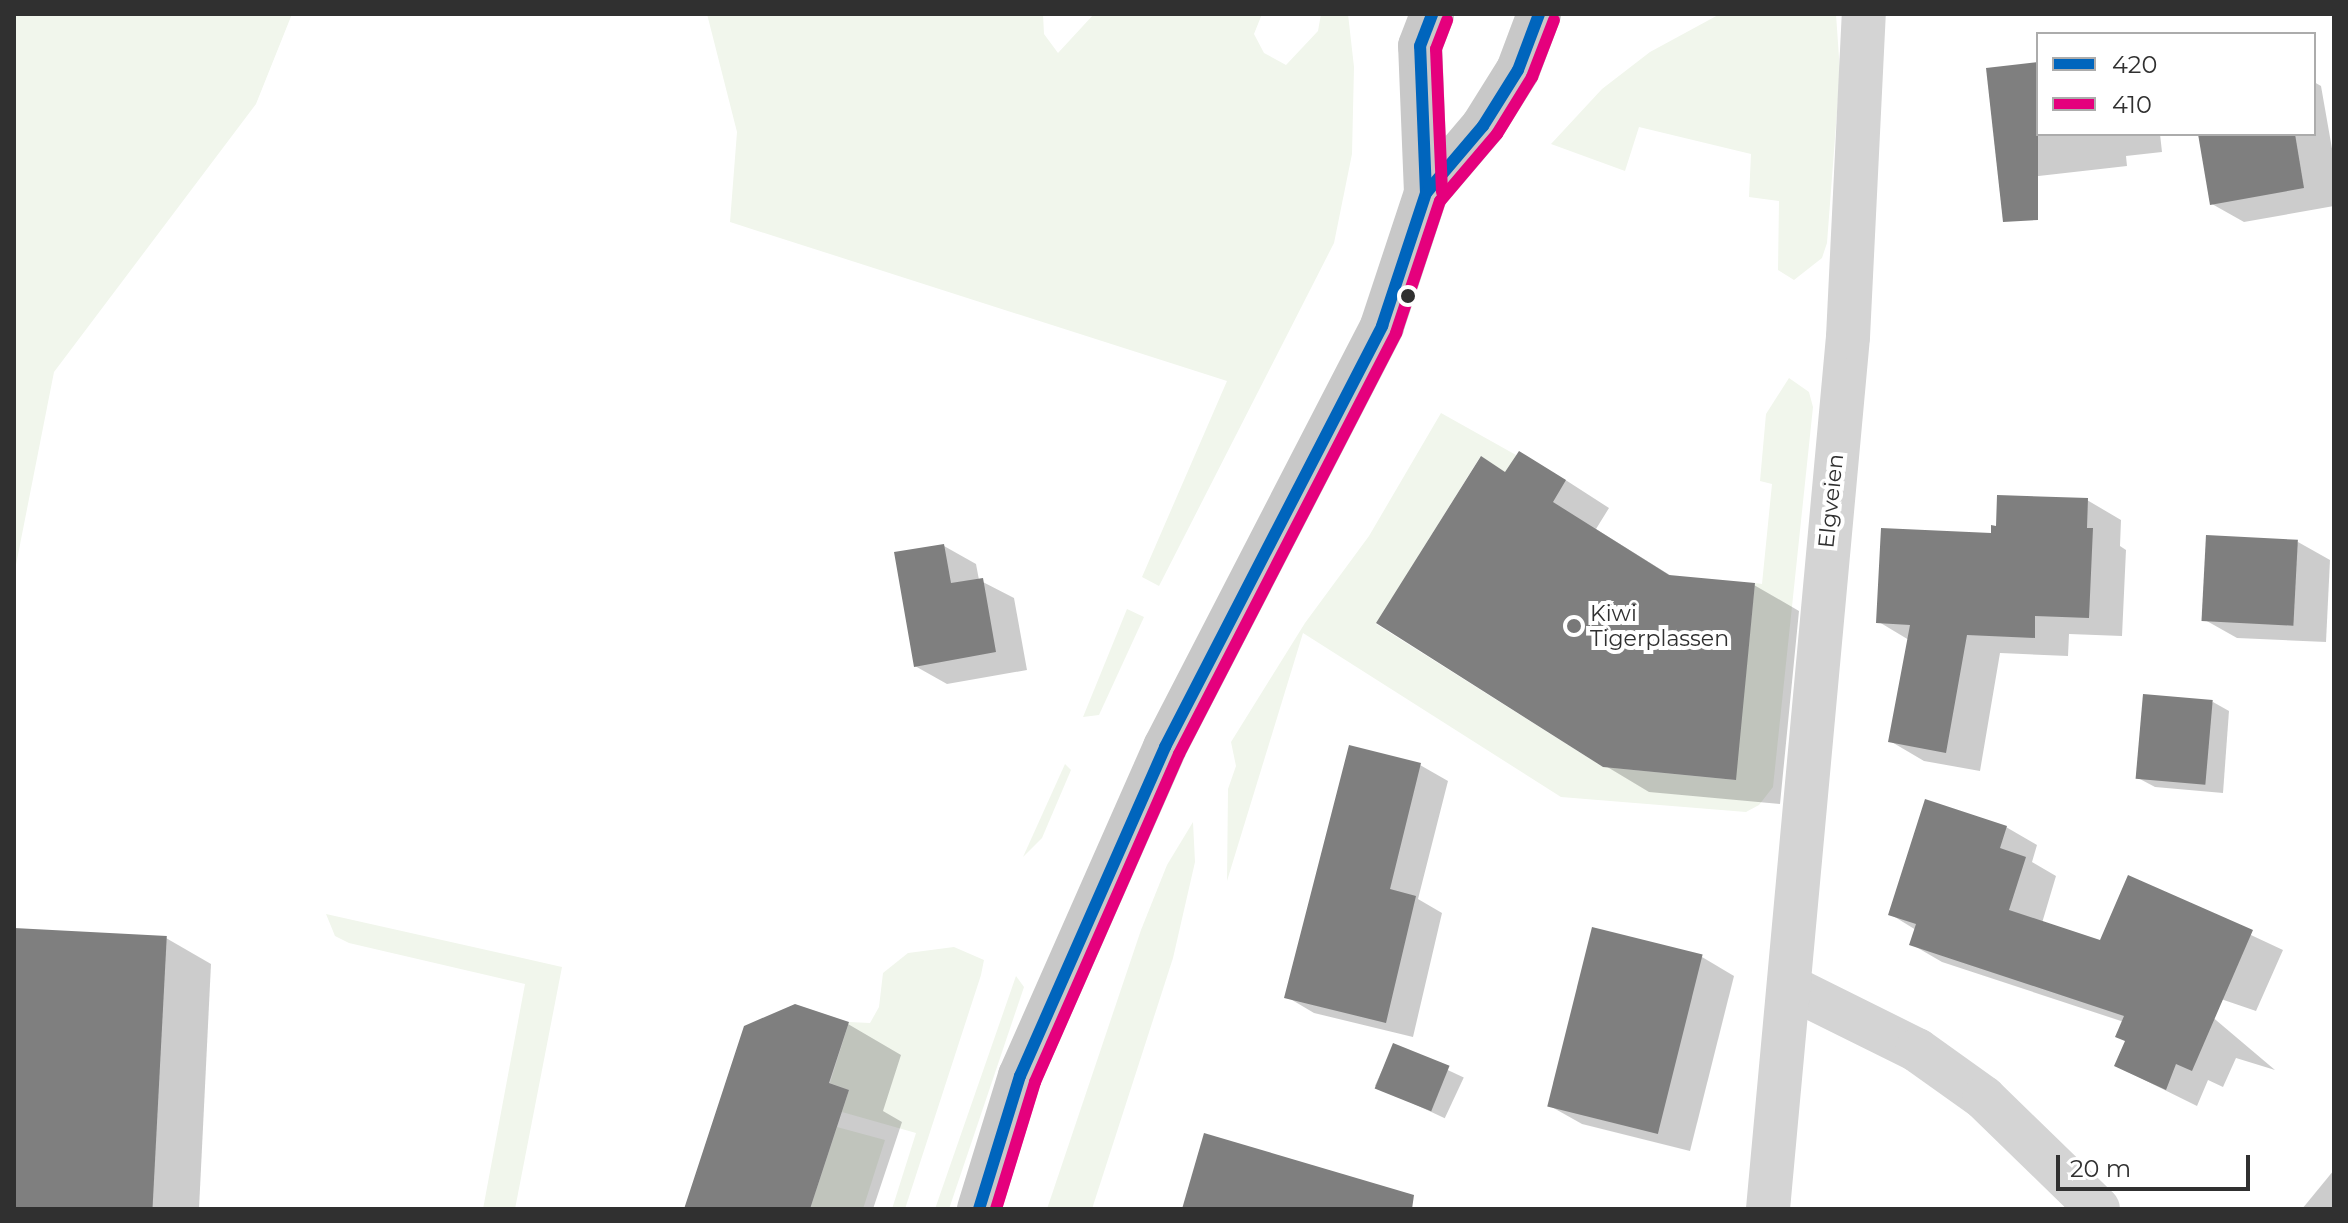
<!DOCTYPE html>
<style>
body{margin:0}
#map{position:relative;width:2348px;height:1223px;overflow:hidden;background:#fff;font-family:Montserrat,sans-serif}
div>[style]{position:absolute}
.green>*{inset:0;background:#f1f6ec}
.shadow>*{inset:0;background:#0003;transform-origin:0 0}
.building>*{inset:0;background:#7f7f7f;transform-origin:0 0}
.street>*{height:44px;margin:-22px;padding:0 22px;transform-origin:22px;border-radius:22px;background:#d4d4d4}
.primary>*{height:44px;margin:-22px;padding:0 22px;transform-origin:22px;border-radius:22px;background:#c8c8c8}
.bus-1>*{height:12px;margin:-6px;padding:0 6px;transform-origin:6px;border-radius:6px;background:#0065bd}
.bus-2>*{height:12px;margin:-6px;padding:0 6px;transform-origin:6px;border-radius:6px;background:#e5007d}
.dots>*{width:22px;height:22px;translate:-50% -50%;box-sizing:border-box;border:4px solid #fff;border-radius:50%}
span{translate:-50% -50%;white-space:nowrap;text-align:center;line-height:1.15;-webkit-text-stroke:8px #fff;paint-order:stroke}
.street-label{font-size:22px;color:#303030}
.poi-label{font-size:22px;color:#303030}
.left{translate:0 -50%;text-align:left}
.frame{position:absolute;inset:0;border:16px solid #303030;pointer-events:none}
.legend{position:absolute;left:2036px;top:32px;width:280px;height:104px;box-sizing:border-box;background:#fff;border:2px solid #acacac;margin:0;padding:10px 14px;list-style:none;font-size:24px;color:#303030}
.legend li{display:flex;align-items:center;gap:16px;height:40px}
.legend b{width:40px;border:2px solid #acacac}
.scale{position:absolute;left:2056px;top:1155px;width:194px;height:36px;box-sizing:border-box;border:4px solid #303030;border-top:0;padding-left:10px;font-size:24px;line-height:28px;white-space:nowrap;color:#303030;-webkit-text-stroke:6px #fff;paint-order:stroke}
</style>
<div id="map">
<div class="green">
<div style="clip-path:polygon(14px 14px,292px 14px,256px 104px,54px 372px,14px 575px)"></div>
<div style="clip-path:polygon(707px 14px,1043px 14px,1044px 34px,1058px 53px,1094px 14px,1262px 14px,1254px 34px,1264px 53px,1286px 65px,1318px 31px,1321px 14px,1348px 14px,1354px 67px,1352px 154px,1334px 243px,1159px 586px,1142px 577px,1227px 381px,730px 222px,737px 132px)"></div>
<div style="clip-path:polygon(1720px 14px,1836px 14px,1840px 72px,1827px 243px,1822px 258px,1794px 280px,1778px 270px,1779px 201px,1749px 197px,1751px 154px,1639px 127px,1625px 171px,1551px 144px,1602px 89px,1650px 52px)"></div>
<div style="clip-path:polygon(1789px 378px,1809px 392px,1813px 407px,1773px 787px,1759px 805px,1746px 812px,1561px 797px,1303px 633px,1227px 881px,1228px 789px,1236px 766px,1231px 742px,1305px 623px,1369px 536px,1441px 413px,1516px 455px,1506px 473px,1480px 457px,1376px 624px,1603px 767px,1735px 780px,1755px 583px,1762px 584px,1772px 484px,1760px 481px,1766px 414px)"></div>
<div style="clip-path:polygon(1127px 609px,1144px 617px,1099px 715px,1083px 717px)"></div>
<div style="clip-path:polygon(1065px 764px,1071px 770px,1042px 838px,1023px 857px)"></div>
<div style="clip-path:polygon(1193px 822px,1195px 862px,1173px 958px,1092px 1209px,1047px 1209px,1141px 930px,1167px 865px)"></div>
<div style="clip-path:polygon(326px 914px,562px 967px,515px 1209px,483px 1209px,525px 984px,349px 943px,335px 936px)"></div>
<div style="clip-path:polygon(954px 947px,984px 960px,981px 975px,905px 1209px,892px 1209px,916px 1133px,842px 1112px,849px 1090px,830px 1083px,849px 1022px,870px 1023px,879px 1007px,883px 973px,908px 953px)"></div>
<div style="clip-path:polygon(1016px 976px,1024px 987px,949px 1209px,935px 1209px)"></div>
<div style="clip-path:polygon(837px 1127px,885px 1140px,863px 1209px,810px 1209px)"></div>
</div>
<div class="shadow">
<div style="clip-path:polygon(2038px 65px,2038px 134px,2160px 134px,2162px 152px,2126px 156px,2127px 166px,2030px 177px)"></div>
<div style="clip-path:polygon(2314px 82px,2321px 86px,2334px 160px,2334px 206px,2244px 222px,2212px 204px,2200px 134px,2314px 134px)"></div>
<div style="clip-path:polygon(1507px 474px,1564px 479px,1609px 508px,1596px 529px,1673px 577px,1754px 585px,1799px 611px,1780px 804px,1649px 792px,1604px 765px)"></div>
<div style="clip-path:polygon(2087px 500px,2121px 520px,2120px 546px,2126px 550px,2122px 636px,2069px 634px,2068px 656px,2000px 653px,1980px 771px,1924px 761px,1890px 741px,1909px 640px,1879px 622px,1992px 536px)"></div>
<div style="clip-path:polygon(2298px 542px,2330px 560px,2326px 642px,2237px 638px,2205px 620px)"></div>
<div style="clip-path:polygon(944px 546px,976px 564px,979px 580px,1014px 598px,1027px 670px,947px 684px,915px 666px)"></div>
<div style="clip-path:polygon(2213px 702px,2229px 711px,2223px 793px,2155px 787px,2138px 778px)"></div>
<div style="clip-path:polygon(1420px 765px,1448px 781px,1418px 899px,1442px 913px,1413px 1037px,1314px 1013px,1287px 997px)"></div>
<div style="clip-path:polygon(2006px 827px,2037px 845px,2032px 862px,2056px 876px,2042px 923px,2101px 942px,2129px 878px,2283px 950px,2256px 1011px,2171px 982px,2275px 1070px,2236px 1058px,2223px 1087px,2208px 1080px,2197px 1106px,2116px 1066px,2127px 1041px,2124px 1022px,1942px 962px,1911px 944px,1916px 930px,1890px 914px)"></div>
<div style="clip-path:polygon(14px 930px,166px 938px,211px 964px,199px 1209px,14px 1209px)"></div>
<div style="clip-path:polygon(1702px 957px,1734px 976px,1690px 1151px,1582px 1124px,1550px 1106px)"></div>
<div style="clip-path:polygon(848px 1024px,901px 1055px,883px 1111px,902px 1122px,873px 1209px,687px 1209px)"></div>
<div style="left:1394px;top:1045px;width:77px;height:45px;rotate:25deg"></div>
<div style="clip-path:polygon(2334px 1170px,2334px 1209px,2302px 1209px)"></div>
</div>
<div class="building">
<div style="clip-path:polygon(2038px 62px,2038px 220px,2003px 222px,1986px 68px)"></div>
<div style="clip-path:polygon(2198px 134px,2295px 134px,2304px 188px,2210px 205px)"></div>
<div style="clip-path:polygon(1519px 451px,1566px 480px,1553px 502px,1669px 575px,1755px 583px,1736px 780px,1603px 767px,1376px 623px,1481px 456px,1505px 472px)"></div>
<div style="clip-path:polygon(1997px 495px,2088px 498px,2087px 528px,2093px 528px,2089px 618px,2035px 616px,2035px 638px,1967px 635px,1946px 753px,1888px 742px,1910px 625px,1876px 623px,1881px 528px,1991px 533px,1991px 525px,1996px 526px)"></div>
<div style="left:2206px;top:535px;width:92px;height:86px;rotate:3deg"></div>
<div style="clip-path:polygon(944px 544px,951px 583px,983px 578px,996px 652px,914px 667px,894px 552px)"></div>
<div style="left:2143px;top:694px;width:70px;height:85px;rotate:5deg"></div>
<div style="clip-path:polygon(1349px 745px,1421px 763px,1390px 889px,1416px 896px,1386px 1023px,1284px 998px)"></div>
<div style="clip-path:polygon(1925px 799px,2007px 826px,2000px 848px,2026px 857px,2009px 910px,2100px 940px,2128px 875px,2253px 930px,2192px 1071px,2176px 1064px,2166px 1090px,2114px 1066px,2125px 1041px,2115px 1037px,2124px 1016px,1909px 945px,1916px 924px,1888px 915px)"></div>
<div style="left:1592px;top:927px;width:114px;height:185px;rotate:14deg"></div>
<div style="left:14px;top:928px;width:153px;height:281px;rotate:3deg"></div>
<div style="clip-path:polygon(795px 1004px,849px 1022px,829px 1083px,849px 1090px,810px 1209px,684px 1209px,744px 1026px)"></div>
<div style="left:1393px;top:1043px;width:61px;height:49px;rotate:22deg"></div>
<div style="clip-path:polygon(1204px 1133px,1414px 1195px,1412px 1209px,1182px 1209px)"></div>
</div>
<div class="street">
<div style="left:1790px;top:987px;width:142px;rotate:26.4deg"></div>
<div style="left:1917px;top:1050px;width:82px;rotate:35.6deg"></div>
<div style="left:1984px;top:1098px;width:159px;rotate:44.2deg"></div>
<div style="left:1768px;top:1209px;width:876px;rotate:-84.76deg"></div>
<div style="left:1848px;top:337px;width:323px;rotate:-87.2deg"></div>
</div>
<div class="primary">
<div style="left:1426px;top:193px;width:147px;rotate:-92.3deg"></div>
<div style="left:1420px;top:46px;width:34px;rotate:-69deg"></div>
<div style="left:979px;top:1209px;width:139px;rotate:-72.9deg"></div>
<div style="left:1020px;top:1076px;width:360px;rotate:-66.2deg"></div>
<div style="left:1165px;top:747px;width:474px;rotate:-62.7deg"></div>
<div style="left:1382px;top:326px;width:140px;rotate:-71.7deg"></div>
<div style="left:1426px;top:193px;width:88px;rotate:-49.6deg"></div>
<div style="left:1483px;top:126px;width:66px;rotate:-58deg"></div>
<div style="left:1518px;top:70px;width:60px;rotate:-69.4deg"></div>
</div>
<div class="bus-1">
<div style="left:1426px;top:193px;width:147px;rotate:-92.3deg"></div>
<div style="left:1420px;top:46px;width:34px;rotate:-69deg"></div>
<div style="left:979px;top:1209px;width:139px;rotate:-72.9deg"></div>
<div style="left:1020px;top:1076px;width:360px;rotate:-66.2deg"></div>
<div style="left:1165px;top:747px;width:474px;rotate:-62.7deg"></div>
<div style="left:1382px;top:326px;width:140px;rotate:-71.7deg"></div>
<div style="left:1426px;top:193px;width:88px;rotate:-49.6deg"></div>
<div style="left:1483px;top:126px;width:66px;rotate:-58deg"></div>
<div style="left:1518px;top:70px;width:60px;rotate:-69.4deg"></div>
</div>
<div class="bus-2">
<div style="left:1442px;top:192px;width:143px;rotate:-92.4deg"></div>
<div style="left:1436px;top:49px;width:31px;rotate:-69deg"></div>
<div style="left:996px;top:1209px;width:133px;rotate:-72.9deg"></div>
<div style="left:1035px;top:1082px;width:358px;rotate:-66.3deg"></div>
<div style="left:1179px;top:754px;width:474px;rotate:-62.7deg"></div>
<div style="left:1396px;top:333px;width:139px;rotate:-71.6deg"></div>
<div style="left:1440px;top:201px;width:88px;rotate:-49.6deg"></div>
<div style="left:1497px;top:134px;width:67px;rotate:-58.4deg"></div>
<div style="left:1532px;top:77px;width:61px;rotate:-68.9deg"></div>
</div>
<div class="dots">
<div style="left:1408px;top:296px;background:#303030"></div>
<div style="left:1574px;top:626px;background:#787878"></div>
</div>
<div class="street-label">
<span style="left:1831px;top:501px;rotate:-84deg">Elgveien</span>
</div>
<div class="poi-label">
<span class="left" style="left:1590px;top:626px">Kiwi<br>Tigerplassen</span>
</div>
<div class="frame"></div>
<ul class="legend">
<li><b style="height:10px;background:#0065bd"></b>420</li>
<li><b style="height:10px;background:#e5007d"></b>410</li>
</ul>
<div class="scale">20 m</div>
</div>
